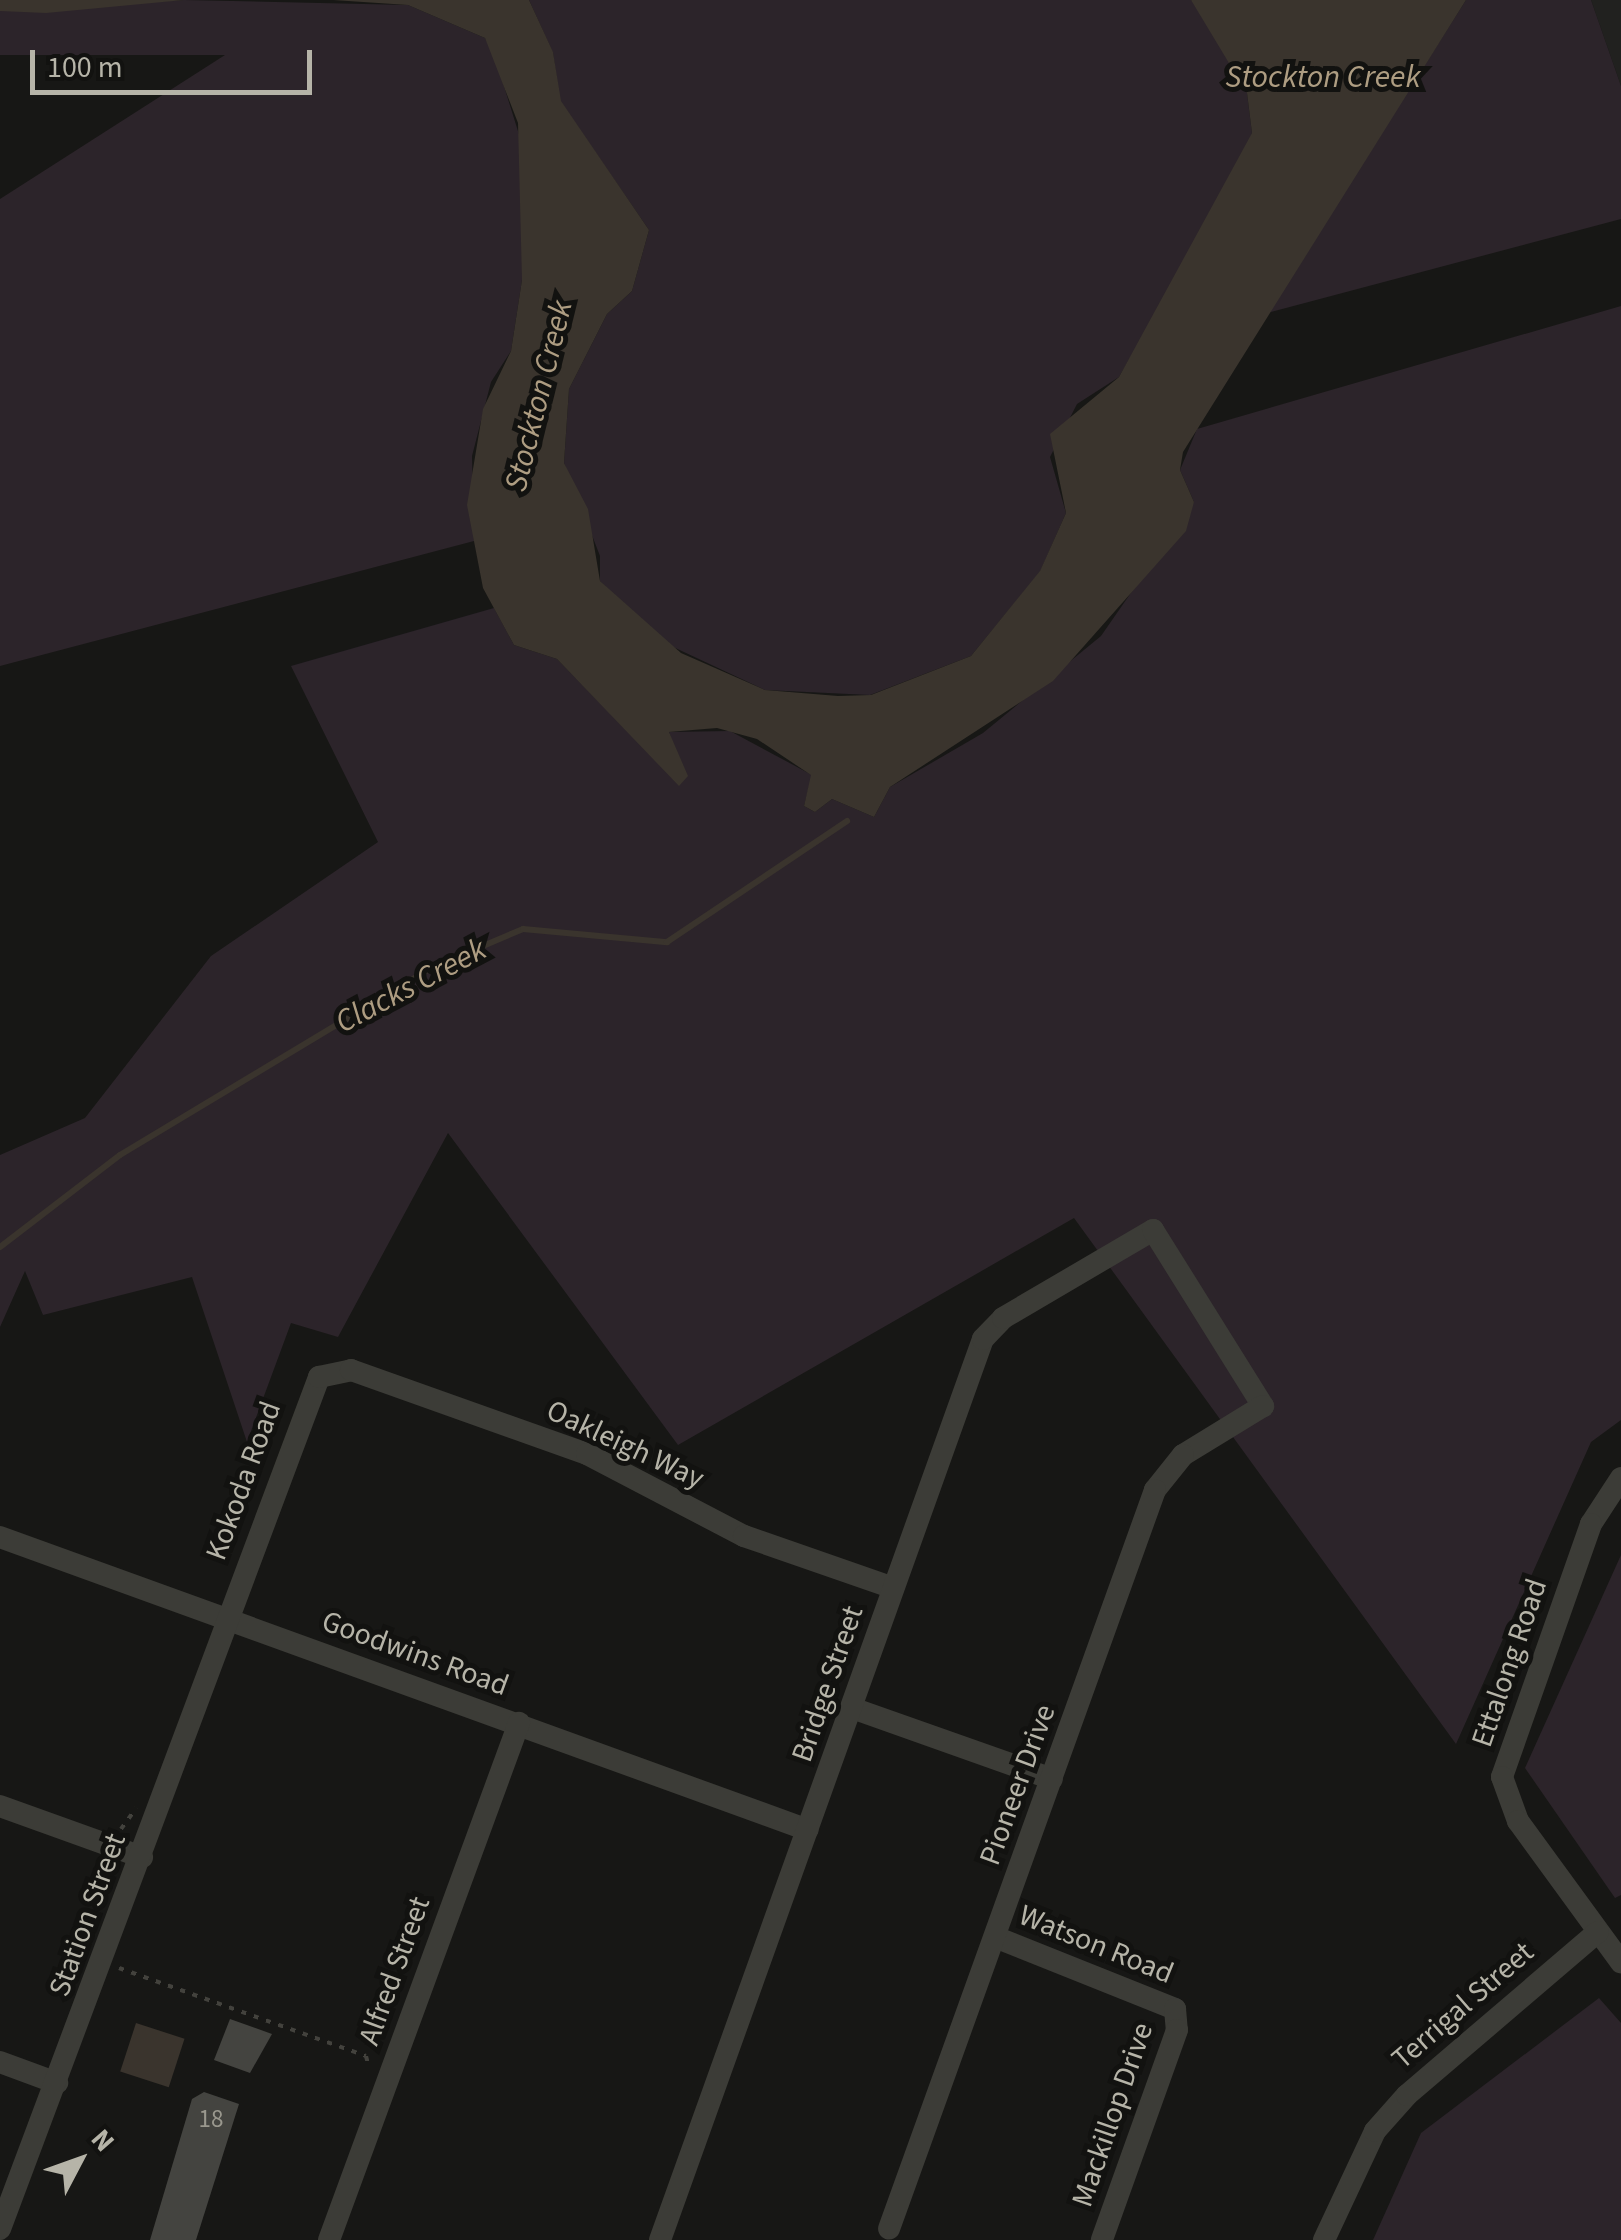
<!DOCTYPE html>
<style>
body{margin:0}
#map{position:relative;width:1621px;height:2240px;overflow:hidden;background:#171715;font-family:"Source Sans 3",sans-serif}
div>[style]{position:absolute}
.built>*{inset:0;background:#21211f}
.green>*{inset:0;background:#2c242a}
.water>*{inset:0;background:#3a342d;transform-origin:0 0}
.stream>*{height:6px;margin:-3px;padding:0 3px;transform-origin:3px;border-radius:3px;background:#3a342d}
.building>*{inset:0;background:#444440}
.path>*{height:4px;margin-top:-2px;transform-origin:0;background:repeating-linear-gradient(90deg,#43423d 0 5px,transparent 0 13px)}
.minor>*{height:22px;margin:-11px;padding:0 11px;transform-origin:11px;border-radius:11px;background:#3c3c37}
span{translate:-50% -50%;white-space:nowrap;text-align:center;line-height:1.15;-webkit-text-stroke:10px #121210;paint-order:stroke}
.number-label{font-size:25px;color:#9a988e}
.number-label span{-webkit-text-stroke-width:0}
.street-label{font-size:30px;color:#b6b4a8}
.water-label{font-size:32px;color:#ae9d82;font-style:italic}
.north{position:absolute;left:30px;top:2110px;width:100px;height:100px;-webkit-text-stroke:8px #121210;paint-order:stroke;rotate:49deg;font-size:28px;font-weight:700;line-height:40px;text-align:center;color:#b6b4a8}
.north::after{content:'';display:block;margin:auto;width:35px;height:45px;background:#b6b4a8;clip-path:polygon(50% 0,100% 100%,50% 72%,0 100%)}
.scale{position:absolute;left:30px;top:50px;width:282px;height:45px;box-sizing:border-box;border:5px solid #b6b4a8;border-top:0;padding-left:12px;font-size:30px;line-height:35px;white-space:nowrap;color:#b6b4a8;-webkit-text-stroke:8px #121210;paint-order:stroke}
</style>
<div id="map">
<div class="built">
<div style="clip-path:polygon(1591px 0,1621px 0,1621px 86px)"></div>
</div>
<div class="green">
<div style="clip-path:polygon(184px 0,408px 5px,485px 38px,494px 54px,522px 144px,522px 280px,511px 351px,491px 382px,472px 456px,474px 541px,0 666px,0 199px,225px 55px,0 55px,0 11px)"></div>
<div style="clip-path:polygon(529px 0,1191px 0,1212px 23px,1247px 93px,1252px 133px,1244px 159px,1119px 377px,1077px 404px,1050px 457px,1066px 513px,1040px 572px,971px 656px,870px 695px,765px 690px,654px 638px,600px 581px,600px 556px,564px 463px,569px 389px,607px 314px,632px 291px,649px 230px,560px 101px,553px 53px)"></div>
<div style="clip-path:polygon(1466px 0,1591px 0,1621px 86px,1621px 219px,1267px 313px)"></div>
<div style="clip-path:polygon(1621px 306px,1621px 1420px,1591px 1442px,1456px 1744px,1074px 1218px,678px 1445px,448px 1133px,338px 1337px,291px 1323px,247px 1442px,192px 1277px,43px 1315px,25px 1271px,0 1327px,0 1155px,85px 1118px,211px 956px,378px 842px,291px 666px,494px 608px,514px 645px,557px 659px,645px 749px,679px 762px,669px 732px,730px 731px,812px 775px,804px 806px,815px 812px,832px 799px,874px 817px,890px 787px,983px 733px,1101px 636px,1194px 502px,1180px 470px,1197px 429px)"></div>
<div style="clip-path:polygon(1621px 1555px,1621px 1895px,1615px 1898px,1525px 1768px)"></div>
<div style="clip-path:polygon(1599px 1998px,1621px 2023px,1621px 2240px,1373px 2240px,1421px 2133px)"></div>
</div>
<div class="water">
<div style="clip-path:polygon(0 0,184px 0,46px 13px,0 11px)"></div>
<div style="clip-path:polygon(333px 0,529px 0,553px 52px,561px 101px,649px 230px,632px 291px,607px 314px,569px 389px,564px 463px,588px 509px,600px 581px,681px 653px,765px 690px,838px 696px,871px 695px,971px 656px,1040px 571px,1066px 513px,1050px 434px,1119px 377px,1252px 133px,1247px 93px,1191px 0,1466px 0,1183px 452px,1180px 470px,1194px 502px,1186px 531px,1053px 681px,890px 787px,874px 817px,832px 799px,815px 812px,804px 806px,811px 775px,757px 739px,717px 728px,669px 732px,688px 776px,679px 786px,557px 659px,514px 645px,483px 588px,467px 505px,483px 409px,511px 351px,522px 280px,518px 123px,485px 38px,408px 5px)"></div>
<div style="left:136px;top:2023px;width:51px;height:51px;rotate:18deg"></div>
</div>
<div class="stream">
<div style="left:0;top:1247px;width:151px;rotate:-37.5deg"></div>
<div style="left:120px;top:1155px;width:363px;rotate:-31deg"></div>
<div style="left:431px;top:968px;width:100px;rotate:-23deg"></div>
<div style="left:523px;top:929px;width:145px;rotate:5.2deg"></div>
<div style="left:667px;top:942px;width:217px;rotate:-33.9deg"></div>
</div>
<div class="building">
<div style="clip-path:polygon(230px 2019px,272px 2034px,250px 2073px,214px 2060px)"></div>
<div style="clip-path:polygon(204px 2092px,239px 2104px,196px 2240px,150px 2240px,192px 2099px)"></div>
</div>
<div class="path">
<div style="left:121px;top:1829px;width:26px;rotate:-54deg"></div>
<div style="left:119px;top:1968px;width:262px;rotate:19.6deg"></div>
<div style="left:366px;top:2056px;width:12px;rotate:76deg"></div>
</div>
<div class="minor">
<div style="left:1621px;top:1478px;width:55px;rotate:123.1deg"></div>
<div style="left:1591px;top:1524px;width:268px;rotate:109.4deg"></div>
<div style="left:1502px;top:1777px;width:47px;rotate:70deg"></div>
<div style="left:1518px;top:1821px;width:175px;rotate:53.9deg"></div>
<div style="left:0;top:1537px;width:859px;rotate:19.93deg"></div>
<div style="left:852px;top:1708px;width:212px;rotate:19.5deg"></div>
<div style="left:0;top:1806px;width:151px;rotate:19.8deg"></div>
<div style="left:995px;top:1937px;width:194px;rotate:21.8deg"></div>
<div style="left:1175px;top:2009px;width:21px;rotate:85deg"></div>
<div style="left:1177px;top:2030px;width:223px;rotate:109.7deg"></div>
<div style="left:0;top:2062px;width:61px;rotate:20.2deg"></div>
<div style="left:0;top:2229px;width:910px;rotate:-69.47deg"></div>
<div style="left:319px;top:1377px;width:33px;rotate:-12deg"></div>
<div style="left:351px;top:1370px;width:251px;rotate:19.6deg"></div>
<div style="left:587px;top:1454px;width:177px;rotate:27.6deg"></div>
<div style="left:744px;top:1536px;width:158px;rotate:19.2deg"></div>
<div style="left:329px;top:2240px;width:551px;rotate:-69.82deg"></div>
<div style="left:660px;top:2240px;width:957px;rotate:-70.28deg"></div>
<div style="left:983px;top:1339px;width:29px;rotate:-46deg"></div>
<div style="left:1003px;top:1318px;width:174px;rotate:-30.4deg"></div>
<div style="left:1153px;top:1230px;width:208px;rotate:58deg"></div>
<div style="left:1263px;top:1406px;width:94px;rotate:148.5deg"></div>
<div style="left:1183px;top:1455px;width:45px;rotate:128.7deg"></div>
<div style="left:1155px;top:1490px;width:785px;rotate:109.8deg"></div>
<div style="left:1324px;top:2240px;width:120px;rotate:-64.9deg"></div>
<div style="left:1375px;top:2131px;width:48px;rotate:-48.4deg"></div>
<div style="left:1407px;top:2095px;width:251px;rotate:-40.5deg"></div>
</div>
<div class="number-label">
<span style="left:211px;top:2119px">18</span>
</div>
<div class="street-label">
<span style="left:625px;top:1445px;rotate:25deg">Oakleigh Way</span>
<span style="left:244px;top:1481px;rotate:-70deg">Kokoda Road</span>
<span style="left:415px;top:1654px;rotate:20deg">Goodwins Road</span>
<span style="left:1510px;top:1663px;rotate:-71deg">Ettalong Road</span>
<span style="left:828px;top:1684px;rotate:-71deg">Bridge Street</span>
<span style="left:1018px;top:1785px;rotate:-70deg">Pioneer Drive</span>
<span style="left:88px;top:1915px;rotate:-70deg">Station Street</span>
<span style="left:1096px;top:1945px;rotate:22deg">Watson Road</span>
<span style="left:395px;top:1971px;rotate:-70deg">Alfred Street</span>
<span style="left:1463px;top:2006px;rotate:-41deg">Terrigal Street</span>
<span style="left:1113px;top:2115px;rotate:-71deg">Mackillop Drive</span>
</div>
<div class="water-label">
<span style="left:1323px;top:77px">Stockton Creek</span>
<span style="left:539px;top:396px;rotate:-76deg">Stockton Creek</span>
<span style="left:411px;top:986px;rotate:-28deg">Clacks Creek</span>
</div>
<div class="north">N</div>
<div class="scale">100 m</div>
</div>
